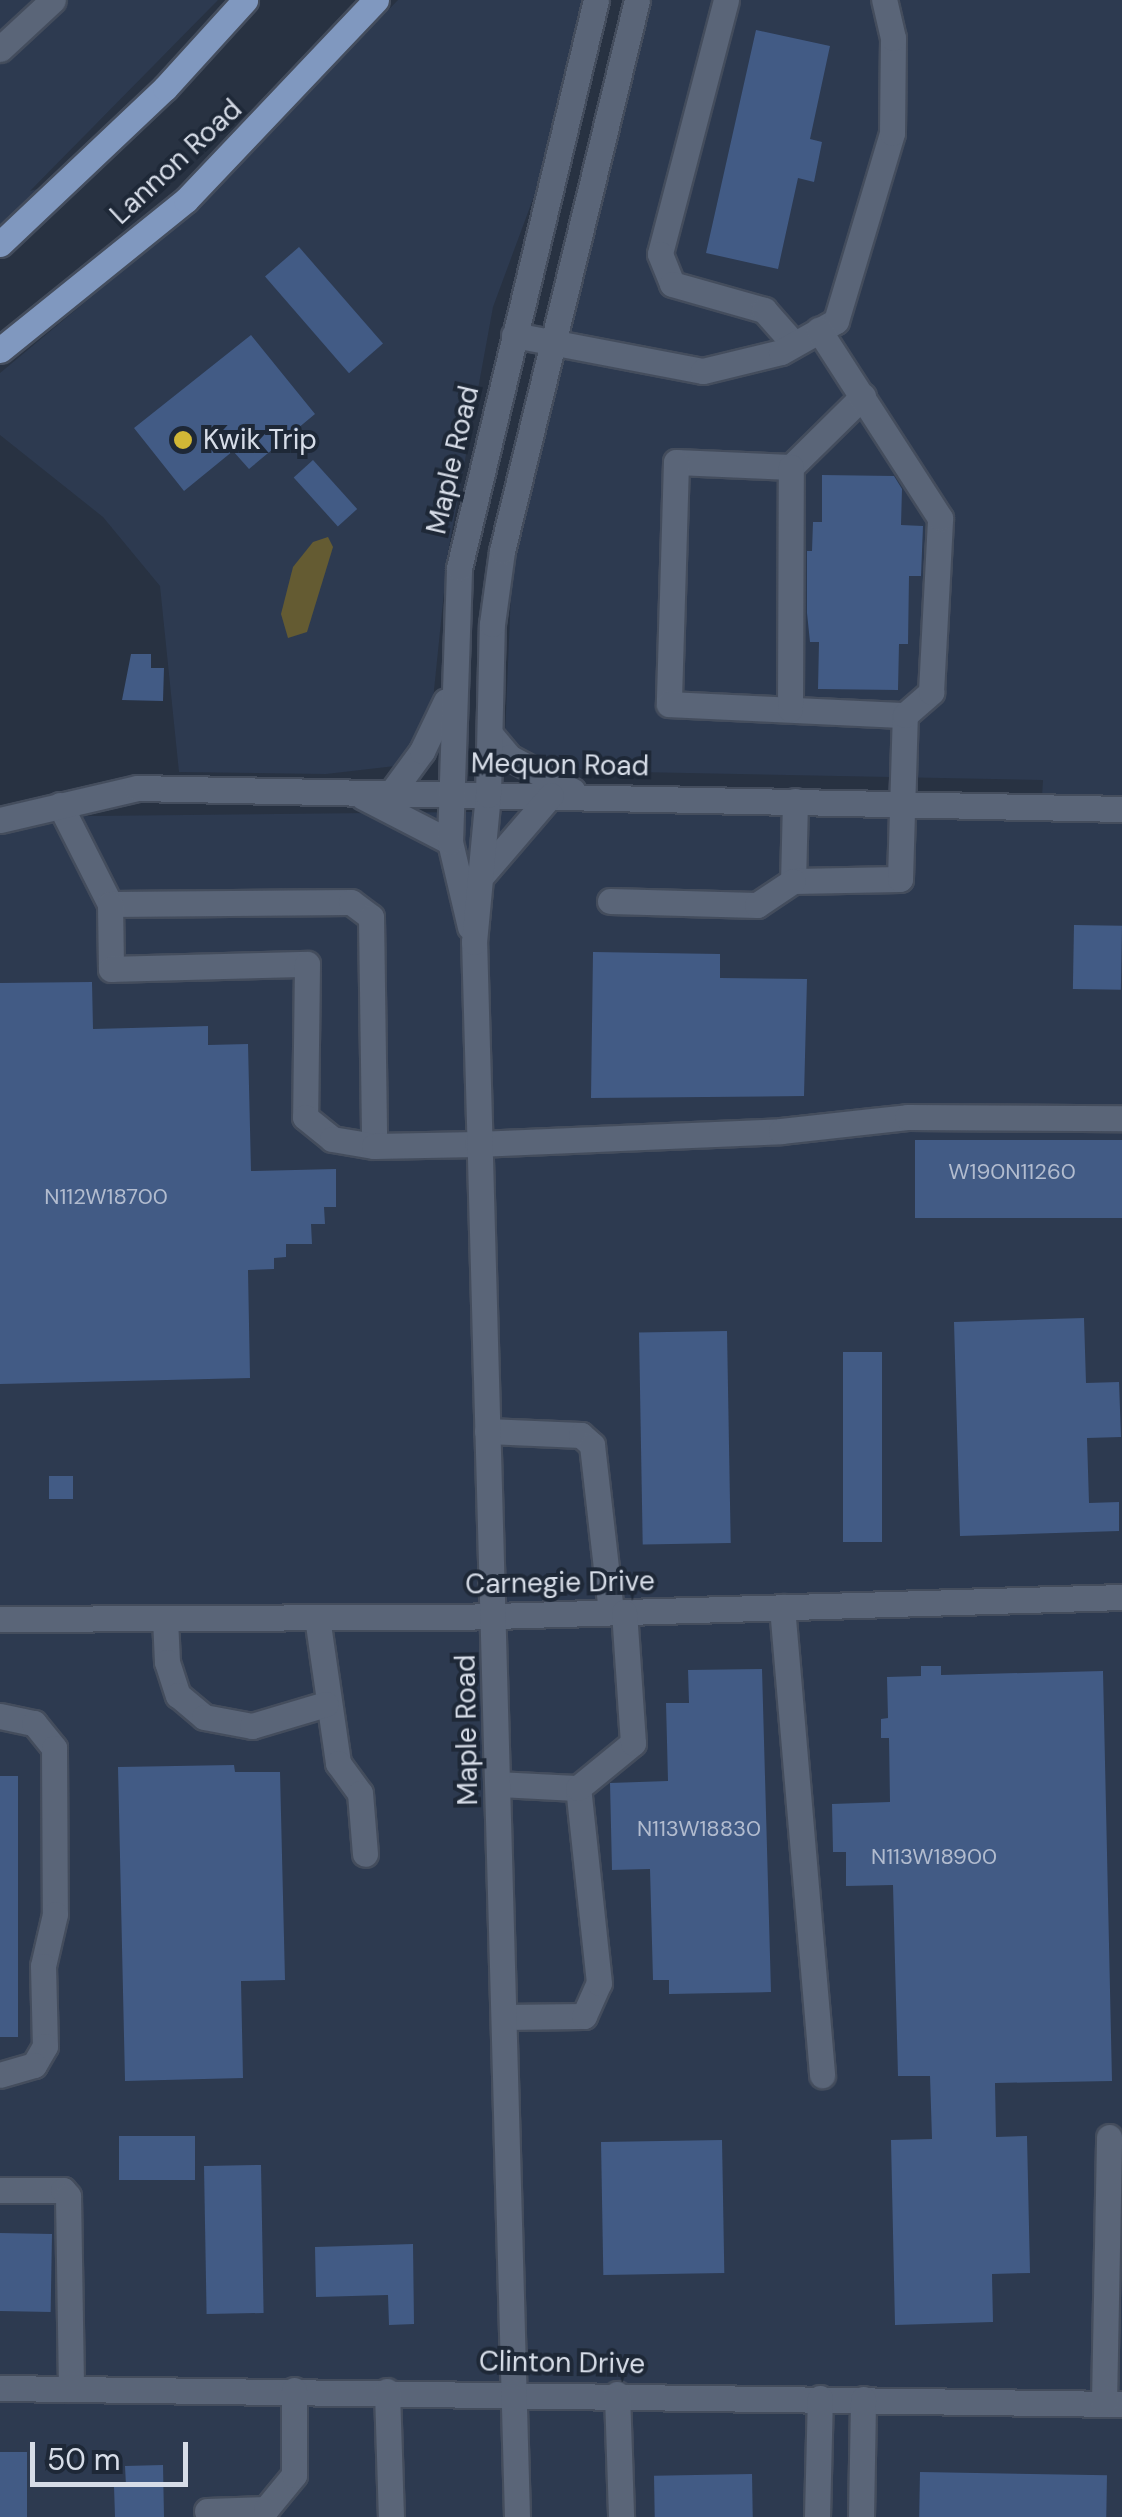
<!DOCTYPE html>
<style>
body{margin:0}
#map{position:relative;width:1122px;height:2517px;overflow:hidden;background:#283242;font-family:"DM Sans",sans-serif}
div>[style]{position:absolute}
.built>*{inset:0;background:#2d3a50}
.green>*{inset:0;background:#645b32}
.building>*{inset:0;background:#425b85;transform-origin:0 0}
.roads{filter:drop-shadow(2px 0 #444d5d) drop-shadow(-2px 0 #444d5d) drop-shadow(0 2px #444d5d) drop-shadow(0 -2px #444d5d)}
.minor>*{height:25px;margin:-12.5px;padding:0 12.5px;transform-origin:12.5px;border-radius:12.5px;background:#5a6578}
.major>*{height:25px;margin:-12.5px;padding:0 12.5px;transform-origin:12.5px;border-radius:12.5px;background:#8098bf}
.dots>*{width:28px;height:28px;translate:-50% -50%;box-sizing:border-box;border:5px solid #1e2837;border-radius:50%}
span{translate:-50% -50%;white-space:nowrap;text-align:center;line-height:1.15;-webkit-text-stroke:8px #1e2837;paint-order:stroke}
.number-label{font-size:22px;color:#b2bccf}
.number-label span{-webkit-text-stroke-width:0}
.street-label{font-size:28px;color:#d7dde8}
.poi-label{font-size:28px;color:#d7dde8}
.left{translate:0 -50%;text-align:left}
.scale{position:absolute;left:30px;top:2442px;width:158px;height:45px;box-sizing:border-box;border:5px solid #d7dde8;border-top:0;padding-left:12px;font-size:30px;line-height:35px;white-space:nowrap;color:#d7dde8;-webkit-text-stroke:8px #1e2837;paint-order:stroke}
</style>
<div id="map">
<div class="built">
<div style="clip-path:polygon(0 0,218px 0,30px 191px,68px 180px,0 226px)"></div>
<div style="clip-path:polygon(398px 0,582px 0,537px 188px,493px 307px,448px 553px,433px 700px,421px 737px,395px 766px,326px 774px,179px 772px,160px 586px,103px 517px,0 435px,0 373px,186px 218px)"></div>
<div style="clip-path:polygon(651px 0,1122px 0,1122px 2517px,0 2517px,0 817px,654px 810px,1041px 814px,1043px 780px,586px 771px,526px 757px,505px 735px,512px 568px)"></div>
</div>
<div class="green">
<div style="clip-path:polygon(328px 537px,333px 547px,307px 632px,288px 638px,281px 614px,293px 567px,313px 542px)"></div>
</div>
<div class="building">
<div style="clip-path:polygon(756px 30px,830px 46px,810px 139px,822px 142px,814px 182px,798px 178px,778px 269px,706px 253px)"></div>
<div style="left:299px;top:247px;width:128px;height:45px;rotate:49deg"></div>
<div style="clip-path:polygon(251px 335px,315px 414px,249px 469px,233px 451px,184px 491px,134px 428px)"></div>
<div style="left:313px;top:460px;width:66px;height:26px;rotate:48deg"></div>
<div style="clip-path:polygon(822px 475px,894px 476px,902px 489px,901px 525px,923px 526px,921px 576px,909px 576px,908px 644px,899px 644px,898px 690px,818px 689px,819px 642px,810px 642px,807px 613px,807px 551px,812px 551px,813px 522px,822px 522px)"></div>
<div style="clip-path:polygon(131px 654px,151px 654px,151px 668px,164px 668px,163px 701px,122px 700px)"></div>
<div style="left:1074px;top:925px;width:48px;height:64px;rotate:1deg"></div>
<div style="clip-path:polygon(593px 952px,720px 954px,720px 978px,807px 979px,804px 1096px,591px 1098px)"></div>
<div style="clip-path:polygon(92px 982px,93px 1029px,208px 1026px,208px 1045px,248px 1044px,251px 1171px,336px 1169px,336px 1207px,324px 1207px,325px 1224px,311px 1224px,312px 1244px,286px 1244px,286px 1257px,274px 1258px,274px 1269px,248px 1270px,250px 1378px,0 1384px,0 983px)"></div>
<div style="left:1122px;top:1140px;width:78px;height:207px;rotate:90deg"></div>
<div style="clip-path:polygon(1084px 1318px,1086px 1383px,1119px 1382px,1121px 1437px,1087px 1438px,1089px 1503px,1119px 1502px,1119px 1531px,960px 1536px,954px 1322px)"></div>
<div style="left:727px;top:1331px;width:212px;height:88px;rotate:89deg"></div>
<div style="left:843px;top:1352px;width:39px;height:190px"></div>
<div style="left:49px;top:1476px;width:24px;height:23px"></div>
<div style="clip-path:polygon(921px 1666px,941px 1666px,941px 1675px,1103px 1671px,1112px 2081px,995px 2083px,996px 2137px,1027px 2136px,1030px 2273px,992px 2274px,993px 2322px,895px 2325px,891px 2140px,932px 2139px,930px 2076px,898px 2076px,893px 1885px,846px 1886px,846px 1852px,833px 1852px,832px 1804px,890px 1802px,889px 1738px,881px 1738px,881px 1719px,888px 1718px,887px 1677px,921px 1676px)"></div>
<div style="clip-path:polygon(762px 1669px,771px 1992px,669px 1994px,669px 1980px,653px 1980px,650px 1869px,612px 1870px,610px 1783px,668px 1781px,666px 1703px,689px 1703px,688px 1670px)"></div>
<div style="clip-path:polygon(234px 1765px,235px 1772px,280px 1772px,285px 1980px,241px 1981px,243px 2078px,125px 2081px,118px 1767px)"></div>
<div style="left:0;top:1776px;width:18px;height:261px"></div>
<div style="left:119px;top:2136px;width:76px;height:44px"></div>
<div style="left:722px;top:2140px;width:133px;height:121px;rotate:89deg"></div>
<div style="left:261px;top:2165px;width:148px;height:57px;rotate:89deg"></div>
<div style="left:0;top:2233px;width:52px;height:78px;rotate:1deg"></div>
<div style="clip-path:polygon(413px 2244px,414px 2324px,389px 2325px,388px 2295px,316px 2297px,315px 2247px)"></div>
<div style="left:0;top:2452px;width:27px;height:65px"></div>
<div style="clip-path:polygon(163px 2465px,164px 2517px,115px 2517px,114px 2486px,126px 2486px,125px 2466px)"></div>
<div style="left:920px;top:2472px;width:187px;height:45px;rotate:1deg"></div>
<div style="left:752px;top:2474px;width:43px;height:98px;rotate:89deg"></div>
</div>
<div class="roads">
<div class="minor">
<div style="left:726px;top:0;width:262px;rotate:104.6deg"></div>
<div style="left:660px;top:254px;width:32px;rotate:68deg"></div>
<div style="left:672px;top:284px;width:96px;rotate:15.8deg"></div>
<div style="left:764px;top:310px;width:45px;rotate:48.6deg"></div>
<div style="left:0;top:49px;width:72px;rotate:-42.8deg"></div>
<div style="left:514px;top:335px;width:192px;rotate:10.8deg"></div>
<div style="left:703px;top:371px;width:80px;rotate:-13.7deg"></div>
<div style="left:781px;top:352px;width:63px;rotate:-29.4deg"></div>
<div style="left:836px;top:321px;width:196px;rotate:-73.4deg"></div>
<div style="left:892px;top:133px;width:95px;rotate:-89.4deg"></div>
<div style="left:893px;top:38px;width:39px;rotate:-103deg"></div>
<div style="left:863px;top:396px;width:101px;rotate:135.4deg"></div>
<div style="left:791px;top:467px;width:115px;rotate:-177.5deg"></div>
<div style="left:676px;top:462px;width:242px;rotate:91.7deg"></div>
<div style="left:669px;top:704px;width:236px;rotate:2.7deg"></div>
<div style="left:790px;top:709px;width:242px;rotate:-89.8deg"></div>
<div style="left:490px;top:734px;width:30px;rotate:50deg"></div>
<div style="left:509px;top:757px;width:72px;rotate:28deg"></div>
<div style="left:392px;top:792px;width:51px;rotate:-53.8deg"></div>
<div style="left:422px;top:751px;width:55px;rotate:-64.4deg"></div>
<div style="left:363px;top:797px;width:98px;rotate:27.3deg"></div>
<div style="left:795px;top:801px;width:80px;rotate:91.4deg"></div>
<div style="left:793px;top:881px;width:107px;rotate:-1.1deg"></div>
<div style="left:900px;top:879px;width:164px;rotate:-88.3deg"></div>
<div style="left:905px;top:715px;width:35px;rotate:-41deg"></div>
<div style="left:931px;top:692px;width:174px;rotate:-87deg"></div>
<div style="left:940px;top:518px;width:224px;rotate:-122.8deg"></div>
<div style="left:60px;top:805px;width:111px;rotate:63.2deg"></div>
<div style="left:110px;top:904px;width:241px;rotate:-0.5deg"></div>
<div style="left:351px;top:902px;width:25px;rotate:37deg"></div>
<div style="left:371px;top:917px;width:229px;rotate:89.2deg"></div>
<div style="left:0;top:820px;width:141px;rotate:-13.1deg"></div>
<div style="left:137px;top:788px;width:985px;rotate:1.22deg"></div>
<div style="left:483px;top:874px;width:104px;rotate:-49.3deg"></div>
<div style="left:610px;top:901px;width:147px;rotate:1.6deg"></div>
<div style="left:757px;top:905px;width:43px;rotate:-33.7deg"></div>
<div style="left:110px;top:904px;width:65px;rotate:89.1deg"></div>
<div style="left:111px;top:969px;width:196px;rotate:-1.5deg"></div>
<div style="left:307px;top:964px;width:153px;rotate:90.7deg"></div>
<div style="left:305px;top:1117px;width:35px;rotate:39deg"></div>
<div style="left:332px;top:1139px;width:43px;rotate:9.5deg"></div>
<div style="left:374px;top:1146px;width:103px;rotate:-1.1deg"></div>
<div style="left:477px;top:1144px;width:304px;rotate:-2.4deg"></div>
<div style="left:781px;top:1131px;width:127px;rotate:-6.3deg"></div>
<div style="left:907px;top:1117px;width:215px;rotate:0.3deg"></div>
<div style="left:470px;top:927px;width:87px;rotate:-103.2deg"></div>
<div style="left:450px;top:842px;width:274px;rotate:-88.1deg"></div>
<div style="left:459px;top:568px;width:584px;rotate:-76.44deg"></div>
<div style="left:487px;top:1431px;width:94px;rotate:2.4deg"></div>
<div style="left:581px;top:1435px;width:15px;rotate:42deg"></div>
<div style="left:592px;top:1445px;width:168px;rotate:83.5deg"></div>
<div style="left:782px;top:1607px;width:470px;rotate:85.1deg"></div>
<div style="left:317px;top:1617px;width:148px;rotate:81.8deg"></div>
<div style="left:338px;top:1763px;width:37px;rotate:54deg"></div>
<div style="left:360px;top:1793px;width:61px;rotate:85.3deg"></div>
<div style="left:165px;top:1618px;width:44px;rotate:87.4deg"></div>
<div style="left:167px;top:1662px;width:35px;rotate:72deg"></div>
<div style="left:178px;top:1695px;width:34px;rotate:40deg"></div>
<div style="left:204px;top:1717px;width:49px;rotate:10.6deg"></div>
<div style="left:252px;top:1726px;width:77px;rotate:-16.6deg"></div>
<div style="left:0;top:1619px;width:494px;rotate:-0.3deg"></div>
<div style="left:494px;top:1616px;width:628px;rotate:-1.73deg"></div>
<div style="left:0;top:1716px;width:35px;rotate:12deg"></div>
<div style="left:34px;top:1723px;width:32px;rotate:51deg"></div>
<div style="left:54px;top:1748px;width:166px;rotate:89.7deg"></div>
<div style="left:55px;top:1914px;width:53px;rotate:103deg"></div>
<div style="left:43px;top:1966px;width:80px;rotate:88.6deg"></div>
<div style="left:45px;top:2046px;width:22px;rotate:120deg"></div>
<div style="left:34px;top:2065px;width:35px;rotate:164deg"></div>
<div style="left:498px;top:1784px;width:80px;rotate:2.9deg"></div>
<div style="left:504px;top:2017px;width:80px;rotate:-0.7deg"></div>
<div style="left:584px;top:2016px;width:36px;rotate:-66deg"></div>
<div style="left:599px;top:1983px;width:196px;rotate:-96.1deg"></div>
<div style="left:578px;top:1788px;width:71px;rotate:-39.3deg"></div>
<div style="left:633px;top:1743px;width:131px;rotate:-93.9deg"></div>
<div style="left:0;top:2190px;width:63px"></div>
<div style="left:63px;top:2190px;width:8px;rotate:50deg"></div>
<div style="left:68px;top:2196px;width:193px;rotate:89.1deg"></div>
<div style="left:0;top:2388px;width:1122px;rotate:0.82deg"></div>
<div style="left:387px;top:2391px;width:126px;rotate:88.2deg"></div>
<div style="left:617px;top:2394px;width:123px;rotate:88.1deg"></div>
<div style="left:1104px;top:2403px;width:266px;rotate:-88.9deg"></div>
<div style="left:207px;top:2511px;width:59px;rotate:-1.9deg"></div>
<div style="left:266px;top:2509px;width:44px;rotate:-50.5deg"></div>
<div style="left:294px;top:2475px;width:85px;rotate:-90deg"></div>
<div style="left:517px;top:2517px;width:1576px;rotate:-91.56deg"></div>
<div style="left:474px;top:942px;width:148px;rotate:-84.6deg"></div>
<div style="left:488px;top:795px;width:171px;rotate:-88.7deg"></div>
<div style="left:492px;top:624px;width:74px;rotate:-82.2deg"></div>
<div style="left:502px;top:551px;width:567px;rotate:-76.23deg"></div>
<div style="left:817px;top:2517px;width:119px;rotate:-88.6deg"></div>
<div style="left:861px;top:2517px;width:118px;rotate:-89deg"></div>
</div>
<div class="major">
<div style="left:0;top:244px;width:227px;rotate:-43.4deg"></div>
<div style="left:165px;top:88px;width:119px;rotate:-47.7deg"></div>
<div style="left:0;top:350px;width:239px;rotate:-38.9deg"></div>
<div style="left:186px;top:200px;width:276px;rotate:-46.5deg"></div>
</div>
</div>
<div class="dots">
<div style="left:183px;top:440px;background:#d1b736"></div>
</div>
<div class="number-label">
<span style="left:1012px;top:1172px">W190N11260</span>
<span style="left:106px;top:1197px">N112W18700</span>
<span style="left:699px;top:1829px">N113W18830</span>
<span style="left:934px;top:1857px">N113W18900</span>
</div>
<div class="street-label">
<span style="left:176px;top:162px;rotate:-43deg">Lannon Road</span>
<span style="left:453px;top:460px;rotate:-77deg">Maple Road</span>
<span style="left:560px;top:765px;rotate:1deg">Mequon Road</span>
<span style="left:560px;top:1583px;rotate:-1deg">Carnegie Drive</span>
<span style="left:467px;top:1730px;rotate:-91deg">Maple Road</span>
<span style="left:562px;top:2363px;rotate:1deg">Clinton Drive</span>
</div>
<div class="poi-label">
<span class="left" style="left:203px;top:440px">Kwik Trip</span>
</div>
<div class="scale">50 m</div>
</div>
